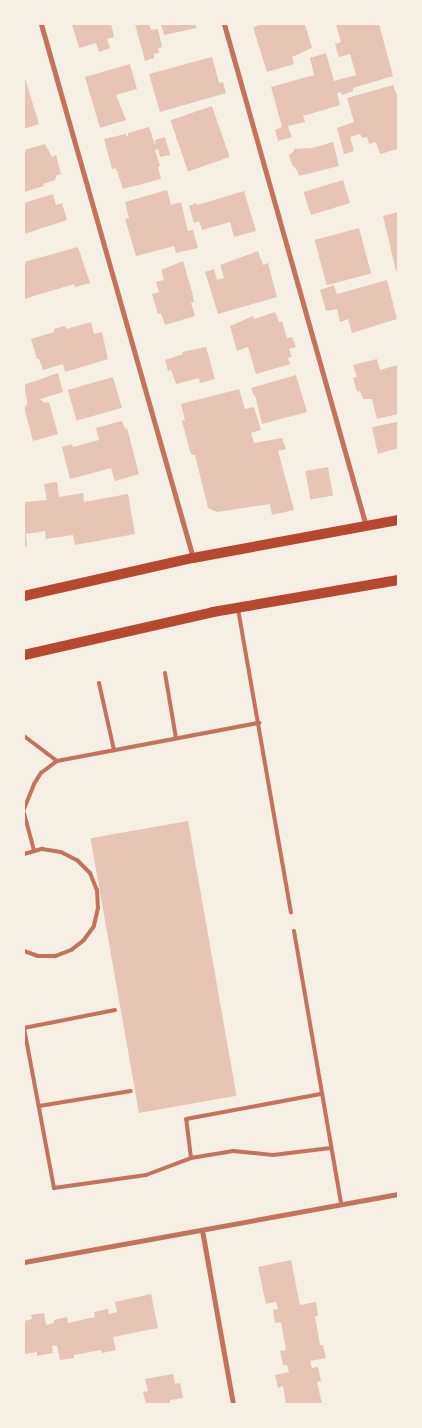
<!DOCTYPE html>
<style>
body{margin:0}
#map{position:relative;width:422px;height:1428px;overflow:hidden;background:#f6efe4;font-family:Jost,sans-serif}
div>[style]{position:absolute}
.building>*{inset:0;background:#e6c5b7;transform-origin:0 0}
.service>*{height:4px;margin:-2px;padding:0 2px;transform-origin:2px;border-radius:2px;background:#c5725c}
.minor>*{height:5px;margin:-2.5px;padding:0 2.5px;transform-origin:2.5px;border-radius:2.5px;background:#c5725c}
.secondary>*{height:10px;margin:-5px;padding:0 5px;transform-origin:5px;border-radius:5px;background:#b5482f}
span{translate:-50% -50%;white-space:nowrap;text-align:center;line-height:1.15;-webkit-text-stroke:4px #f6efe4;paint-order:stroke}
.frame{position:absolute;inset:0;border:25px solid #f6efe4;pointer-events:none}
</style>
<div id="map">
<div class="building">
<div style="clip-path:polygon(72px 24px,111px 24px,114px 37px,107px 39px,110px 48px,99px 52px,96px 43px,79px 48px)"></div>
<div style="clip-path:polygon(135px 24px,149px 24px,151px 30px,158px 29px,162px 47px,158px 48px,159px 53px,154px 54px,154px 58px,145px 61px)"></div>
<div style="clip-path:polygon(161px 24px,195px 24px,197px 28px,164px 35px)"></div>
<div style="clip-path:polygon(264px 24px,305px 24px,312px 48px,292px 57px,294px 64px,267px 72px,253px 27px)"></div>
<div style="clip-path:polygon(336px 24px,379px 24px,393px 76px,353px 88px,353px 91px,342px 95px,341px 92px,337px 93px,340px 105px,303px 116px,305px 122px,288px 126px,292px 137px,278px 141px,275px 130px,282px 127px,271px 87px,314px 75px,310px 58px,326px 53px,334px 81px,356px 75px,350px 54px,339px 57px,335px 44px,341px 42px)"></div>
<div style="clip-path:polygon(212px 57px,219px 83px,223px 82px,226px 93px,160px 112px,149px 74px)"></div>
<div style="clip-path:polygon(130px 64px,137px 89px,116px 95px,126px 120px,100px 128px,85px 77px)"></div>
<div style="clip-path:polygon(24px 75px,39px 124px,24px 129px)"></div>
<div style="clip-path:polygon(393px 85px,398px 98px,398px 149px,380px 154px,376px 142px,369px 144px,367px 137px,362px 138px,360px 134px,350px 137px,354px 151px,344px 154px,337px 128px,354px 122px,347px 98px)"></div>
<div style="left:212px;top:106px;width:54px;height:44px;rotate:71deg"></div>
<div style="clip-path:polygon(149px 127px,155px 145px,155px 140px,165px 137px,170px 155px,160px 157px,158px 149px,155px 150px,160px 166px,158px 167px,161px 179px,123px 189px,116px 168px,112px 169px,104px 139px,126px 134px,126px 136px,128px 136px,128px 133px)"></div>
<div style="clip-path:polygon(333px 142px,339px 166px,299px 176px,297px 170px,292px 165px,289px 155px,294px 151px,294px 149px,312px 148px)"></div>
<div style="clip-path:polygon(45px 144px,52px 157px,56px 155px,61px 174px,57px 175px,55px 180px,43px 184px,44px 186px,24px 192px,24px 150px)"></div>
<div style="left:343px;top:180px;width:24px;height:41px;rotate:73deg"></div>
<div style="clip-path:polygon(167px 190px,171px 205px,181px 202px,188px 231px,193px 230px,198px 248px,176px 253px,174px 246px,136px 256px,125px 219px,129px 218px,125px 202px)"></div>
<div style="clip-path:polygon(244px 191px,256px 231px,234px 237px,230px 222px,202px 230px,199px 221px,194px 223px,189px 206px,196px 203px,197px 205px)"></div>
<div style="clip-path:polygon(53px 194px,56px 205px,62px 203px,67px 220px,24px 234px,24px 203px)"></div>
<div style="clip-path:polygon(398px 212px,398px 270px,396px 271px,383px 216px)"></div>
<div style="left:359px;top:228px;width:47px;height:46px;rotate:75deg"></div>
<div style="clip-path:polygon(78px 247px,90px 283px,75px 287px,74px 284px,24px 299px,24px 262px)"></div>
<div style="clip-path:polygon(258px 251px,263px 265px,268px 263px,277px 297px,218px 314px,205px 272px,214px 269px,217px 280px,224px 278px,220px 265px)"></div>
<div style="clip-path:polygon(183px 261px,192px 292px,194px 302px,191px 303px,195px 316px,165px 325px,161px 313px,158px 314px,152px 294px,159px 292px,156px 282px,164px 280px,161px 270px)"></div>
<div style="clip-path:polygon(387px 280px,397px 319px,352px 333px,348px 319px,340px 322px,337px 309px,326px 311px,320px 290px,334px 285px,337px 294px)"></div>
<div style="clip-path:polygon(275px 312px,279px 322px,282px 321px,287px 338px,292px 337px,296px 347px,289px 349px,292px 357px,288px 358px,290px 364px,256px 374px,248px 347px,237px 351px,230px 326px,253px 316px,254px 319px)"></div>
<div style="clip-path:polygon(91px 322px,94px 334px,102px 332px,108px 359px,65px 372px,63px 364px,43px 370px,39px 359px,37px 359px,31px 339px,54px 332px,54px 329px,65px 326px,66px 329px)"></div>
<div style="clip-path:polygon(206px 347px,215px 379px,200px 383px,199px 378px,176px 384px,171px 370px,168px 371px,165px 360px,183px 354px,182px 352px)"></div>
<div style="clip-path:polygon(377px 359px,380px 370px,398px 365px,398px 414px,377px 419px,372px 399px,363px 399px,360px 391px,357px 392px,353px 378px,357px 377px,353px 365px)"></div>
<div style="clip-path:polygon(58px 373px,63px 392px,40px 399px,44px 403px,49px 402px,58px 434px,33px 441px,24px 407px,27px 405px,27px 400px,24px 385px)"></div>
<div style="clip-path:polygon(296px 375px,307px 412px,262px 424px,255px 395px,254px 396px,251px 388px)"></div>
<div style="left:113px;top:377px;width:32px;height:47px;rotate:74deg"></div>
<div style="clip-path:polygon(239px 389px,245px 409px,254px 407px,261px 430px,251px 433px,254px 443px,282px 438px,286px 449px,278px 451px,294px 510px,272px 515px,270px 504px,217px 512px,208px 508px,195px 455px,191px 455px,182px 421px,185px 420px,181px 404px)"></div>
<div style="clip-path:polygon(122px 421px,125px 429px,127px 428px,139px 474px,115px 481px,111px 468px,70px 479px,62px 447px,72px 444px,73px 447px,99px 440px,96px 428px)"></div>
<div style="clip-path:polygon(397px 422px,398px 448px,378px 454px,372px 427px)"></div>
<div style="left:328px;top:467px;width:29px;height:23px;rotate:80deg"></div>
<div style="clip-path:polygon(57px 482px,59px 497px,83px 493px,84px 502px,128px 494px,135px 534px,75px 545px,73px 535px,46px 539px,45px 531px,26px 534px,27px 545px,24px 548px,24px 502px,47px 500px,44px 484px)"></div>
<div style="left:188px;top:821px;width:279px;height:99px;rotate:80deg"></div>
<div style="clip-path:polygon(291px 1260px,300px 1305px,316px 1302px,318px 1316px,315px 1316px,320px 1345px,323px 1345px,326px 1358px,310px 1361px,312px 1368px,318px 1367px,321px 1381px,317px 1382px,322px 1404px,286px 1404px,283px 1386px,278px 1388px,275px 1375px,289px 1372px,287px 1365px,283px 1365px,280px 1351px,286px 1350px,281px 1322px,275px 1323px,273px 1310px,278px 1309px,276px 1302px,266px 1304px,258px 1267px)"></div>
<div style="clip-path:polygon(151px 1294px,158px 1328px,113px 1337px,116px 1350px,102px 1353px,101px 1350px,74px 1355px,74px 1358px,60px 1360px,57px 1345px,52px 1346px,53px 1353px,37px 1356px,37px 1352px,24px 1354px,24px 1321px,32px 1319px,31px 1315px,44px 1313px,46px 1325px,54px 1323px,54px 1320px,67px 1317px,68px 1323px,95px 1317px,94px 1312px,108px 1309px,109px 1314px,117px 1312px,115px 1302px)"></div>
<div style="clip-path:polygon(173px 1374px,175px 1384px,180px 1383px,183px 1398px,170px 1400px,170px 1404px,146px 1404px,143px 1392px,148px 1391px,145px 1379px)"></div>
</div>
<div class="service">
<div style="left:238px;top:609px;width:308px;rotate:80.1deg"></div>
<div style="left:165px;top:673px;width:66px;rotate:80.4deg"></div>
<div style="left:99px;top:683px;width:69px;rotate:77.4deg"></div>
<div style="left:24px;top:736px;width:41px;rotate:37.1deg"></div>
<div style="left:57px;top:761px;width:206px;rotate:-10.7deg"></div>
<div style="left:24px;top:809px;width:27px;rotate:-68deg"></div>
<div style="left:34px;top:784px;width:13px;rotate:-58deg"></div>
<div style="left:41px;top:773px;width:20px;rotate:-37deg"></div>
<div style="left:24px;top:813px;width:39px;rotate:75deg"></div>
<div style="left:24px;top:854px;width:19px;rotate:-16deg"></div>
<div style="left:42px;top:849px;width:19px;rotate:9deg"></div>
<div style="left:61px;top:852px;width:18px;rotate:27deg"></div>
<div style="left:77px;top:860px;width:18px;rotate:45deg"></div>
<div style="left:90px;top:873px;width:18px;rotate:68deg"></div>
<div style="left:97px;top:890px;width:18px;rotate:87deg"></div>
<div style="left:98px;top:908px;width:18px;rotate:103deg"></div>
<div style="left:94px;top:926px;width:17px;rotate:126deg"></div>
<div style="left:84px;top:940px;width:16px;rotate:142deg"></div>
<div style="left:71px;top:950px;width:17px;rotate:159deg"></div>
<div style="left:55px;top:956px;width:17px;rotate:180deg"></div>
<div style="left:38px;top:956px;width:15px;rotate:-160deg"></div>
<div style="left:294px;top:931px;width:277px;rotate:80.2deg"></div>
<div style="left:115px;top:1010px;width:93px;rotate:168.8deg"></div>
<div style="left:24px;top:1028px;width:163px;rotate:79.4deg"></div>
<div style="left:54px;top:1188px;width:93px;rotate:-8deg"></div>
<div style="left:146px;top:1175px;width:48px;rotate:-20.7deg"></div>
<div style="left:191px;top:1158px;width:43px;rotate:-9.5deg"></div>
<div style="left:233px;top:1151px;width:40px;rotate:5.7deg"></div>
<div style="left:273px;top:1155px;width:58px;rotate:-6.9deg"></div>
<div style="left:39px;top:1106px;width:93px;rotate:-9.3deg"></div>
<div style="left:191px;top:1158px;width:39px;rotate:-97deg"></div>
<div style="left:186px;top:1119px;width:137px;rotate:-10.5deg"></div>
</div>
<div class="minor">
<div style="left:41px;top:24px;width:555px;rotate:74.11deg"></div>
<div style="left:224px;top:24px;width:522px;rotate:74.21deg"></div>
<div style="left:202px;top:1230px;width:177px;rotate:79.9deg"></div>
<div style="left:24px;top:1262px;width:380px;rotate:-10.3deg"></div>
</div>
<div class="secondary">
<div style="left:24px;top:596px;width:173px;rotate:-12.7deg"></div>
<div style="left:193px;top:558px;width:208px;rotate:-10.5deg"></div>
<div style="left:24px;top:655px;width:194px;rotate:-12.8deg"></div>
<div style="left:213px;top:612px;width:188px;rotate:-9.8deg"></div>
</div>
<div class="frame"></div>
</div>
